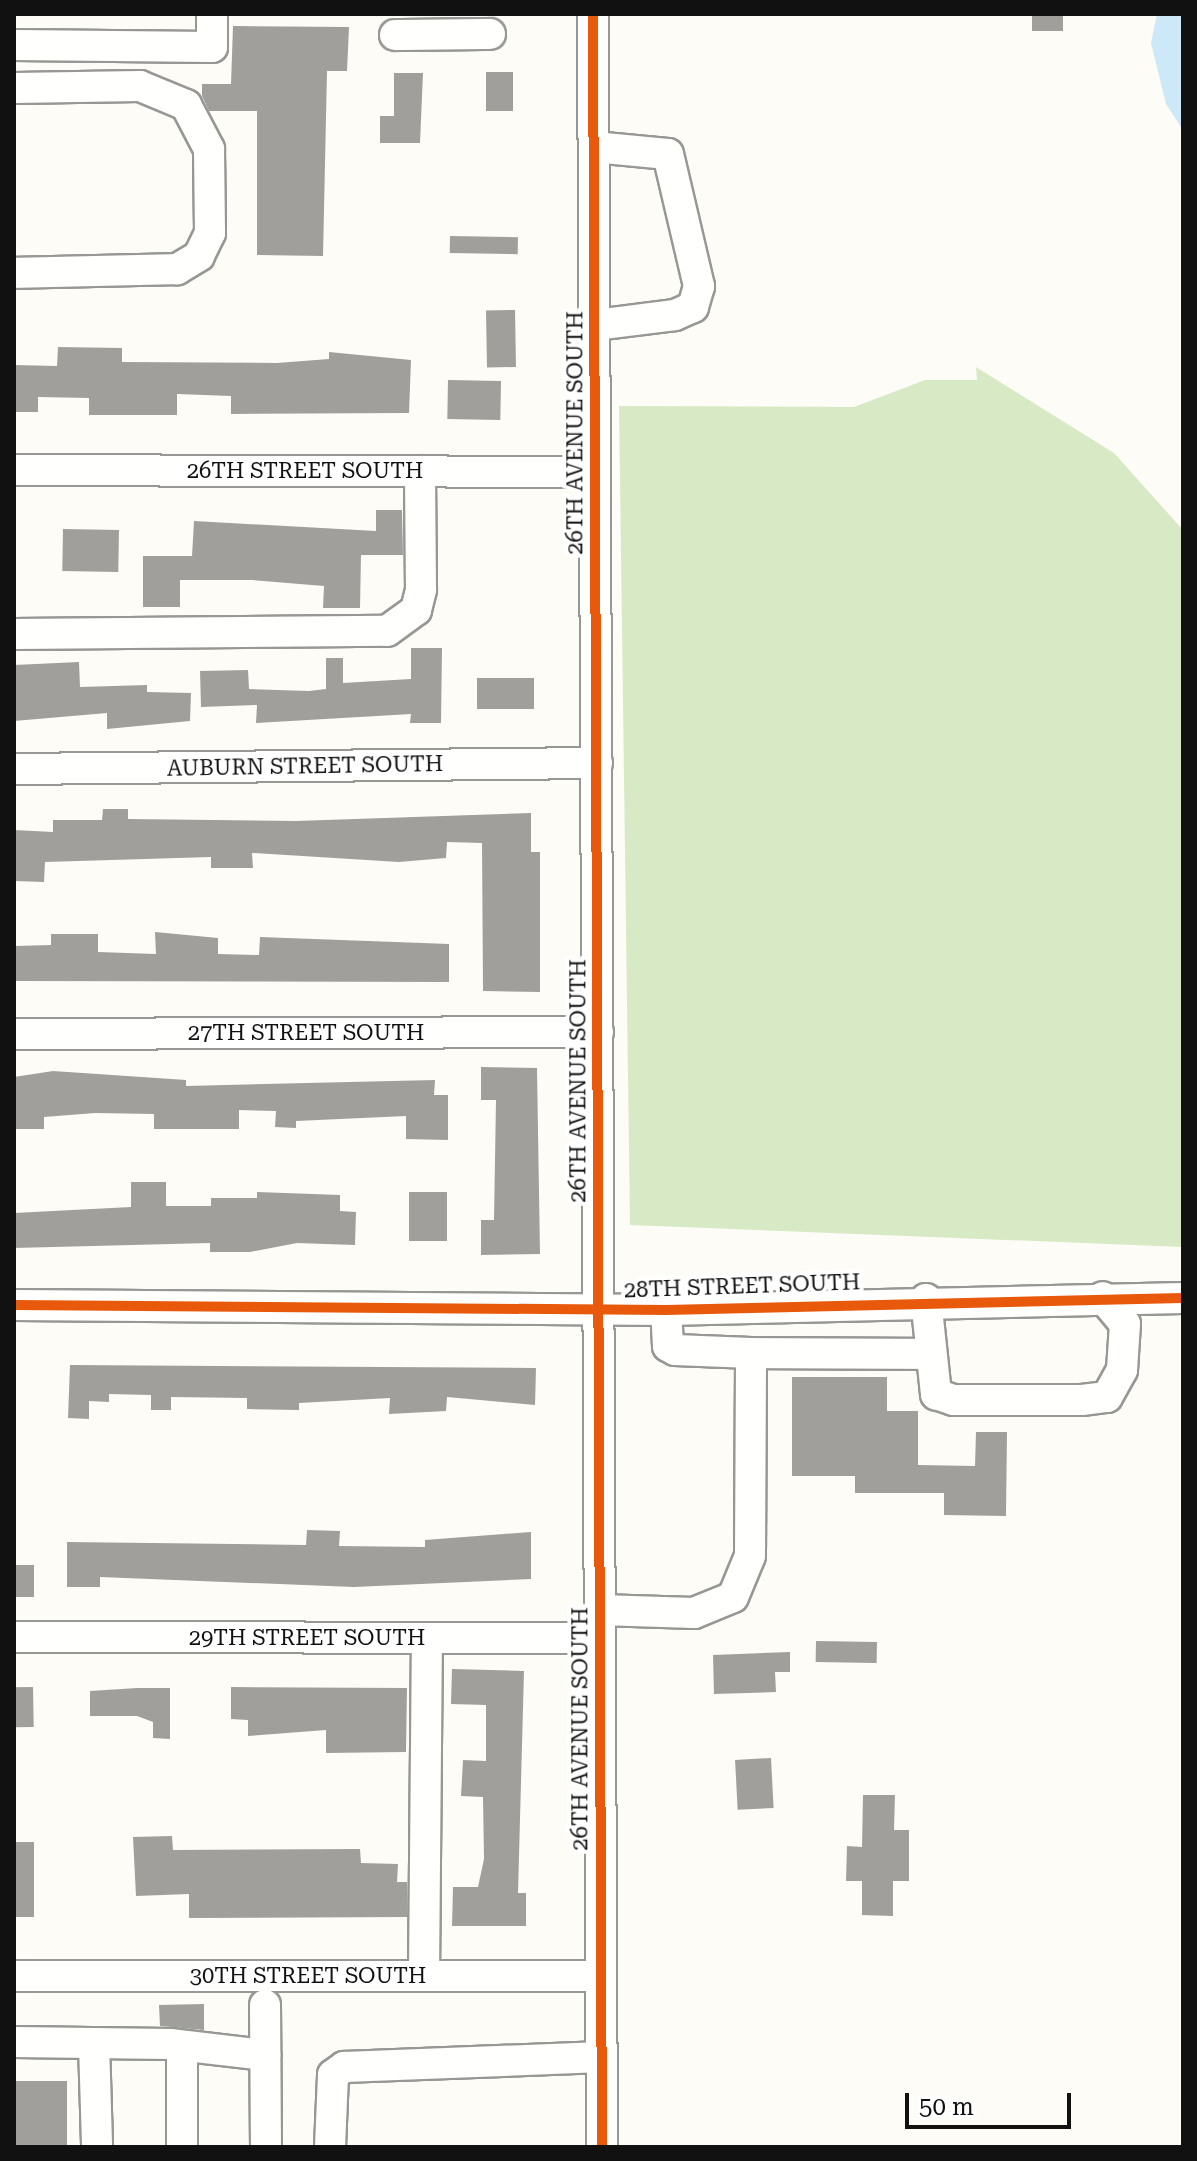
<!DOCTYPE html>
<style>
body{margin:0}
#map{position:relative;width:1197px;height:2161px;overflow:hidden;background:#fdfcf7;font-family:"Roboto Serif",serif}
div>[style]{position:absolute}
.forest>*{inset:0;background:#d8eac5}
.water>*{inset:0;background:#cde8f7}
.building>*{inset:0;background:#a19f9c;transform-origin:0 0}
.roads{filter:drop-shadow(2px 0 #979795) drop-shadow(-2px 0 #979795) drop-shadow(0 2px #979795) drop-shadow(0 -2px #979795)}
.minor>*{height:30px;margin:-15px;padding:0 15px;transform-origin:15px;border-radius:15px;background:#fffffe}
.cycleway>*{height:10px;margin:-5px;padding:0 5px;transform-origin:5px;border-radius:5px;background:#e8590c}
span{translate:-50% -50%;white-space:nowrap;text-align:center;line-height:1.15;-webkit-text-stroke:8px #fff;paint-order:stroke}
.street-label{font-size:22px;color:#111}
.frame{position:absolute;inset:0;border:16px solid #111;pointer-events:none}
.scale{position:absolute;left:905px;top:2093px;width:166px;height:36px;box-sizing:border-box;border:4px solid #111;border-top:0;padding-left:10px;font-size:24px;line-height:28px;white-space:nowrap;color:#111;-webkit-text-stroke:6px #fff;paint-order:stroke}
</style>
<div id="map">
<div class="forest">
<div style="clip-path:polygon(976px 367px,1114px 453px,1183px 530px,1183px 1247px,630px 1225px,619px 406px,854px 407px,925px 380px,977px 380px)"></div>
</div>
<div class="water">
<div style="clip-path:polygon(1157px 14px,1183px 14px,1183px 130px,1166px 104px,1151px 43px)"></div>
</div>
<div class="building">
<div style="left:1032px;top:14px;width:31px;height:17px"></div>
<div style="clip-path:polygon(233px 26px,349px 27px,347px 71px,327px 71px,323px 256px,257px 255px,257px 111px,209px 111px,202px 96px,202px 84px,231px 84px)"></div>
<div style="left:486px;top:72px;width:27px;height:39px"></div>
<div style="clip-path:polygon(394px 73px,423px 73px,420px 143px,380px 143px,380px 116px,394px 116px)"></div>
<div style="left:450px;top:236px;width:68px;height:17px;rotate:1deg"></div>
<div style="left:515px;top:310px;width:57px;height:29px;rotate:89deg"></div>
<div style="clip-path:polygon(58px 347px,122px 348px,122px 362px,277px 363px,329px 359px,329px 352px,411px 360px,409px 413px,231px 414px,231px 396px,177px 394px,177px 415px,89px 415px,89px 398px,38px 397px,38px 412px,14px 412px,14px 365px,57px 366px)"></div>
<div style="left:448px;top:380px;width:53px;height:39px;rotate:1deg"></div>
<div style="clip-path:polygon(376px 510px,402px 510px,403px 555px,361px 555px,360px 608px,323px 608px,324px 586px,252px 580px,180px 580px,180px 607px,143px 607px,143px 556px,192px 556px,194px 521px,376px 531px)"></div>
<div style="left:63px;top:529px;width:56px;height:42px;rotate:1deg"></div>
<div style="clip-path:polygon(411px 648px,442px 648px,441px 723px,410px 723px,411px 714px,256px 723px,257px 705px,201px 707px,200px 671px,248px 670px,249px 689px,309px 691px,326px 689px,326px 658px,343px 658px,343px 683px,411px 679px)"></div>
<div style="clip-path:polygon(79px 662px,80px 687px,147px 685px,147px 692px,191px 693px,190px 721px,107px 729px,107px 713px,14px 721px,14px 665px)"></div>
<div style="left:477px;top:678px;width:57px;height:31px"></div>
<div style="clip-path:polygon(103px 809px,128px 809px,128px 819px,296px 821px,531px 813px,531px 852px,540px 852px,540px 992px,483px 991px,482px 843px,447px 842px,446px 858px,399px 862px,252px 853px,253px 868px,211px 868px,211px 857px,45px 862px,44px 882px,14px 881px,14px 830px,53px 832px,53px 820px,102px 820px)"></div>
<div style="clip-path:polygon(155px 932px,218px 938px,218px 954px,259px 955px,260px 937px,449px 944px,449px 982px,14px 981px,14px 946px,51px 945px,51px 934px,98px 934px,98px 952px,156px 954px)"></div>
<div style="clip-path:polygon(481px 1067px,537px 1068px,540px 1254px,481px 1255px,481px 1220px,494px 1220px,496px 1100px,481px 1100px)"></div>
<div style="clip-path:polygon(53px 1071px,186px 1080px,186px 1086px,435px 1080px,434px 1095px,448px 1095px,448px 1140px,406px 1139px,406px 1116px,296px 1121px,296px 1128px,275px 1127px,276px 1111px,239px 1110px,239px 1129px,154px 1129px,154px 1114px,95px 1113px,44px 1117px,44px 1129px,14px 1129px,14px 1077px)"></div>
<div style="clip-path:polygon(131px 1182px,166px 1182px,166px 1206px,211px 1206px,211px 1198px,257px 1198px,257px 1192px,340px 1195px,340px 1211px,356px 1212px,355px 1245px,297px 1243px,250px 1252px,210px 1252px,210px 1243px,14px 1248px,14px 1213px,131px 1207px)"></div>
<div style="left:409px;top:1192px;width:38px;height:49px"></div>
<div style="clip-path:polygon(70px 1365px,536px 1368px,535px 1405px,447px 1397px,446px 1411px,389px 1414px,390px 1398px,299px 1403px,299px 1410px,247px 1409px,247px 1398px,171px 1397px,171px 1410px,151px 1410px,151px 1395px,109px 1394px,109px 1402px,89px 1401px,89px 1419px,68px 1418px)"></div>
<div style="clip-path:polygon(792px 1377px,887px 1377px,887px 1411px,918px 1411px,918px 1465px,975px 1466px,976px 1432px,1007px 1432px,1006px 1516px,944px 1515px,944px 1493px,855px 1493px,855px 1476px,792px 1476px)"></div>
<div style="clip-path:polygon(307px 1530px,340px 1531px,339px 1546px,425px 1547px,425px 1540px,531px 1532px,531px 1579px,354px 1587px,100px 1577px,100px 1587px,67px 1587px,67px 1542px,306px 1545px)"></div>
<div style="left:14px;top:1565px;width:20px;height:32px"></div>
<div style="left:816px;top:1641px;width:61px;height:21px;rotate:1deg"></div>
<div style="clip-path:polygon(790px 1652px,790px 1672px,775px 1672px,776px 1692px,714px 1694px,713px 1655px)"></div>
<div style="clip-path:polygon(452px 1669px,524px 1671px,518px 1893px,526px 1893px,526px 1926px,452px 1926px,453px 1887px,478px 1887px,484px 1859px,483px 1797px,461px 1796px,463px 1760px,486px 1761px,486px 1705px,451px 1704px)"></div>
<div style="left:33px;top:1687px;width:40px;height:19px;rotate:89deg"></div>
<div style="clip-path:polygon(231px 1687px,407px 1688px,406px 1752px,326px 1753px,326px 1730px,248px 1736px,248px 1720px,231px 1719px)"></div>
<div style="clip-path:polygon(137px 1688px,170px 1688px,170px 1739px,153px 1738px,153px 1722px,137px 1716px,90px 1716px,90px 1691px)"></div>
<div style="left:771px;top:1758px;width:50px;height:36px;rotate:87deg"></div>
<div style="clip-path:polygon(863px 1795px,895px 1795px,894px 1830px,909px 1830px,909px 1881px,893px 1881px,893px 1916px,862px 1915px,862px 1881px,846px 1881px,847px 1846px,862px 1847px)"></div>
<div style="clip-path:polygon(172px 1836px,173px 1850px,360px 1849px,361px 1863px,398px 1864px,397px 1882px,407px 1882px,407px 1917px,189px 1918px,189px 1894px,136px 1896px,133px 1837px)"></div>
<div style="left:14px;top:1842px;width:20px;height:75px"></div>
<div style="clip-path:polygon(204px 2004px,204px 2030px,160px 2026px,159px 2005px)"></div>
<div style="left:14px;top:2081px;width:53px;height:66px"></div>
</div>
<div class="roads">
<div class="minor">
<div style="left:593px;top:14px;width:2133px;rotate:89.76deg"></div>
<div style="left:395px;top:35px;width:95px;rotate:-0.6deg"></div>
<div style="left:14px;top:45px;width:198px;rotate:0.6deg"></div>
<div style="left:212px;top:47px;width:33px;rotate:-90deg"></div>
<div style="left:14px;top:88px;width:126px;rotate:-0.9deg"></div>
<div style="left:140px;top:86px;width:50px;rotate:22.4deg"></div>
<div style="left:186px;top:105px;width:50px;rotate:62.4deg"></div>
<div style="left:209px;top:149px;width:84px;rotate:89.3deg"></div>
<div style="left:210px;top:233px;width:25px;rotate:116deg"></div>
<div style="left:199px;top:256px;width:26px;rotate:149deg"></div>
<div style="left:177px;top:269px;width:163px;rotate:178.6deg"></div>
<div style="left:594px;top:147px;width:74px;rotate:5.4deg"></div>
<div style="left:668px;top:154px;width:136px;rotate:76.8deg"></div>
<div style="left:699px;top:286px;width:22px;rotate:106deg"></div>
<div style="left:693px;top:307px;width:20px;rotate:156deg"></div>
<div style="left:675px;top:315px;width:81px;rotate:172.9deg"></div>
<div style="left:14px;top:470px;width:581px;rotate:0.2deg"></div>
<div style="left:14px;top:634px;width:373px;rotate:-0.5deg"></div>
<div style="left:387px;top:631px;width:36px;rotate:-36deg"></div>
<div style="left:416px;top:610px;width:21px;rotate:-76deg"></div>
<div style="left:421px;top:590px;width:119px;rotate:-90.5deg"></div>
<div style="left:14px;top:769px;width:583px;rotate:-0.59deg"></div>
<div style="left:14px;top:1034px;width:584px;rotate:-0.2deg"></div>
<div style="left:926px;top:1299px;width:96px;rotate:84deg"></div>
<div style="left:936px;top:1394px;width:18px;rotate:19deg"></div>
<div style="left:953px;top:1400px;width:129px"></div>
<div style="left:1082px;top:1400px;width:25px;rotate:-7deg"></div>
<div style="left:1107px;top:1397px;width:31px;rotate:-61deg"></div>
<div style="left:1122px;top:1370px;width:46px;rotate:-86.3deg"></div>
<div style="left:1125px;top:1324px;width:35px;rotate:-130deg"></div>
<div style="left:14px;top:1305px;width:652px;rotate:0.44deg"></div>
<div style="left:666px;top:1310px;width:517px;rotate:-1.33deg"></div>
<div style="left:751px;top:1353px;width:178px;rotate:0.3deg"></div>
<div style="left:600px;top:1610px;width:94px;rotate:1.8deg"></div>
<div style="left:694px;top:1613px;width:42px;rotate:-22.3deg"></div>
<div style="left:733px;top:1597px;width:44px;rotate:-67.5deg"></div>
<div style="left:750px;top:1556px;width:203px;rotate:-89.7deg"></div>
<div style="left:751px;top:1353px;width:76px;rotate:-177.7deg"></div>
<div style="left:675px;top:1350px;width:8px;rotate:-150deg"></div>
<div style="left:668px;top:1346px;width:36px;rotate:-93deg"></div>
<div style="left:14px;top:1637px;width:586px;rotate:0.1deg"></div>
<div style="left:424px;top:1975px;width:337px;rotate:-89.5deg"></div>
<div style="left:14px;top:1976px;width:587px"></div>
<div style="left:265px;top:2005px;width:142px;rotate:89.6deg"></div>
<div style="left:14px;top:2042px;width:156px;rotate:0.7deg"></div>
<div style="left:170px;top:2044px;width:96px;rotate:6.6deg"></div>
<div style="left:94px;top:2043px;width:104px;rotate:88.3deg"></div>
<div style="left:182px;top:2046px;width:101px;rotate:90deg"></div>
<div style="left:330px;top:2147px;width:72px;rotate:-87.6deg"></div>
<div style="left:333px;top:2075px;width:14px;rotate:-36deg"></div>
<div style="left:344px;top:2067px;width:258px;rotate:-2.2deg"></div>
</div>
</div>
<div class="cycleway">
<div style="left:593px;top:14px;width:2133px;rotate:89.76deg"></div>
<div style="left:14px;top:1305px;width:652px;rotate:0.44deg"></div>
<div style="left:666px;top:1310px;width:517px;rotate:-1.33deg"></div>
</div>
<div class="street-label">
<span style="left:575px;top:433px;rotate:-90deg">26TH AVENUE SOUTH</span>
<span style="left:305px;top:471px">26TH STREET SOUTH</span>
<span style="left:305px;top:766px;rotate:-1deg">AUBURN STREET SOUTH</span>
<span style="left:306px;top:1033px">27TH STREET SOUTH</span>
<span style="left:578px;top:1081px;rotate:-90deg">26TH AVENUE SOUTH</span>
<span style="left:742px;top:1286px;rotate:-2deg">28TH STREET SOUTH</span>
<span style="left:307px;top:1638px">29TH STREET SOUTH</span>
<span style="left:580px;top:1729px;rotate:-90deg">26TH AVENUE SOUTH</span>
<span style="left:308px;top:1976px">30TH STREET SOUTH</span>
</div>
<div class="frame"></div>
<div class="scale">50 m</div>
</div>
